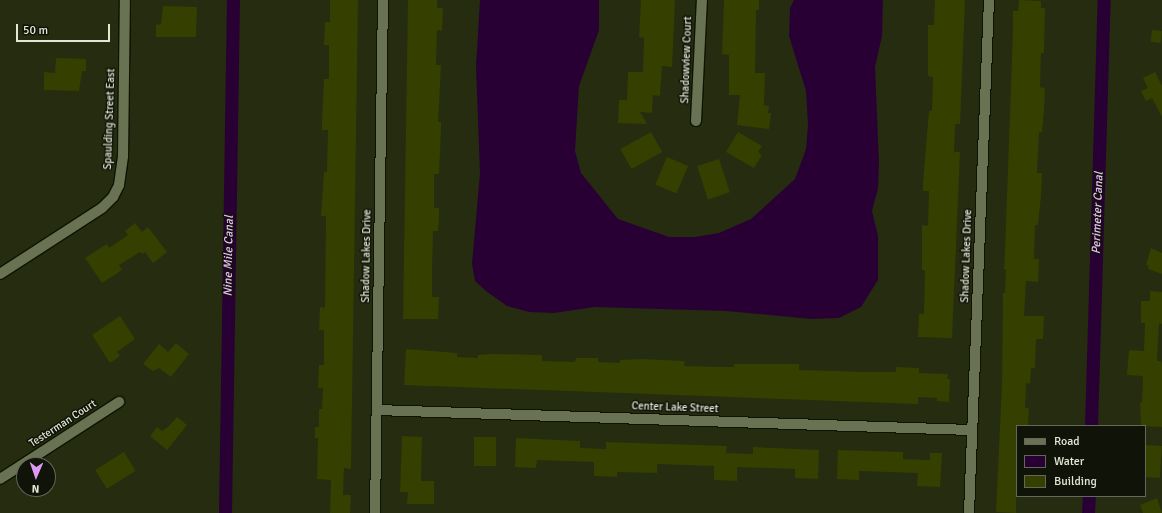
<!DOCTYPE html>
<style>
body{margin:0}
#map{position:relative;width:1162px;height:513px;overflow:hidden;background:#252c10;font-family:Signika,sans-serif}
div>[style]{position:absolute}
.water>*{inset:0;background:#280034}
.canal>*{height:13px;margin:-6.5px;padding:0 6.5px;transform-origin:6.5px;border-radius:6.5px;background:#280034}
.building>*{inset:0;background:#353f00;transform-origin:0 0}
.roads{filter:drop-shadow(1px 0 #0f1400) drop-shadow(-1px 0 #0f1400) drop-shadow(0 1px #0f1400) drop-shadow(0 -1px #0f1400)}
.minor>*{height:10px;margin:-5px;padding:0 5px;transform-origin:5px;border-radius:5px;background:#6a7254}
span{translate:-50% -50%;white-space:nowrap;text-align:center;line-height:1.15;-webkit-text-stroke:3px #101307;paint-order:stroke}
.street-label{font-size:11px;color:#e2e7d6}
.water-label{font-size:12px;color:#ebf;font-style:italic}
.legend{position:absolute;left:1016px;top:425px;width:130px;height:72px;box-sizing:border-box;background:#101307;border:1px solid #64685a;margin:0;padding:5px 7px;list-style:none;font-size:12px;color:#e2e7d6}
.legend li{display:flex;align-items:center;gap:8px;height:20px}
.legend b{width:20px;border:1px solid #64685a}
.north{position:absolute;left:16px;top:457px;width:40px;height:40px;box-sizing:border-box;background:#101307;border:1px solid #64685a;border-radius:50%;rotate:182deg;font-size:11px;font-weight:700;line-height:16px;text-align:center;color:#e2e7d6}
.north::after{content:'';display:block;margin:auto;width:14px;height:18px;background:#dd99f4;clip-path:polygon(50% 0,100% 100%,50% 72%,0 100%)}
.scale{position:absolute;left:16px;top:24px;width:94px;height:18px;box-sizing:border-box;border:2px solid #e2e7d6;border-top:0;padding-left:5px;font-size:12px;line-height:14px;white-space:nowrap;color:#e2e7d6;-webkit-text-stroke:3px #101307;paint-order:stroke}
</style>
<div id="map">
<div class="water">
<div style="clip-path:polygon(480px 0,599px 0,599px 30px,579px 86px,575px 151px,581px 173px,618px 219px,669px 237px,695px 237px,719px 233px,751px 219px,795px 179px,806px 149px,808px 125px,806px 91px,789px 36px,790px 8px,794px 0,883px 0,882px 36px,875px 67px,879px 163px,878px 188px,872px 211px,878px 236px,878px 280px,861px 307px,839px 318px,812px 319px,726px 311px,595px 307px,554px 313px,529px 312px,507px 306px,486px 291px,475px 281px,472px 264px,480px 173px,476px 66px)"></div>
</div>
<div class="canal">
<div style="left:1091px;top:426px;width:426px;rotate:-88.3deg"></div>
<div style="left:225px;top:513px;width:513px;rotate:-89.11deg"></div>
<div style="left:1088px;top:513px;width:17px;rotate:-87deg"></div>
</div>
<div class="building">
<div style="clip-path:polygon(330px 0,358px 0,351px 469px,344px 468px,343px 495px,351px 495px,350px 513px,330px 513px,331px 480px,317px 479px,318px 438px,315px 438px,315px 427px,319px 427px,319px 409px,322px 409px,323px 388px,318px 388px,319px 365px,324px 365px,324px 330px,319px 330px,320px 307px,325px 308px,326px 216px,321px 216px,324px 172px,327px 172px,328px 130px,322px 130px,322px 121px,324px 79px,329px 79px,329px 45px,324px 45px,325px 22px,330px 22px)"></div>
<div style="clip-path:polygon(408px 0,437px 0,437px 8px,443px 8px,442px 31px,437px 30px,436px 65px,441px 65px,438px 122px,441px 122px,441px 131px,439px 174px,434px 174px,434px 208px,439px 208px,439px 216px,438px 231px,433px 231px,432px 269px,432px 297px,439px 297px,438px 319px,403px 319px)"></div>
<div style="clip-path:polygon(641px 0,675px 0,672px 67px,662px 66px,660px 96px,653px 95px,652px 113px,640px 112px,647px 124px,618px 123px,619px 100px,627px 100px,628px 72px,643px 72px,644px 38px,639px 37px)"></div>
<div style="clip-path:polygon(724px 0,759px 0,759px 10px,756px 10px,755px 73px,765px 73px,764px 105px,769px 106px,768px 113px,771px 113px,769px 129px,737px 125px,740px 95px,729px 95px,729px 55px,722px 54px)"></div>
<div style="clip-path:polygon(935px 0,965px 0,960px 124px,956px 124px,955px 127px,954px 152px,960px 152px,952px 338px,918px 337px,919px 314px,924px 314px,925px 270px,922px 270px,922px 225px,928px 226px,929px 191px,923px 191px,923px 182px,929px 111px,932px 111px,933px 77px,928px 76px,928px 25px,934px 25px)"></div>
<div style="clip-path:polygon(1019px 0,1041px 1px,1041px 8px,1045px 8px,1044px 53px,1041px 53px,1040px 87px,1045px 88px,1044px 110px,1042px 132px,1039px 132px,1037px 173px,1042px 173px,1041px 196px,1038px 225px,1035px 225px,1034px 259px,1039px 259px,1038px 282px,1026px 281px,1024px 316px,1044px 316px,1043px 339px,1036px 339px,1035px 368px,1031px 368px,1030px 384px,1026px 383px,1025px 408px,1029px 408px,1028px 426px,1017px 426px,1016px 513px,996px 512px,1002px 384px,1003px 293px,1005px 293px,1006px 269px,1004px 269px,1005px 252px,1013px 29px,1013px 11px,1018px 11px)"></div>
<div style="clip-path:polygon(163px 6px,197px 7px,196px 37px,156px 37px,156px 25px,161px 24px)"></div>
<div style="left:1152px;top:30px;width:10px;height:12px;rotate:6deg"></div>
<div style="clip-path:polygon(56px 58px,86px 59px,86px 71px,82px 71px,79px 91px,44px 90px,44px 72px,55px 73px)"></div>
<div style="clip-path:polygon(1155px 72px,1162px 86px,1162px 117px,1152px 98px,1146px 101px,1141px 91px,1148px 88px,1143px 78px)"></div>
<div style="left:651px;top:132px;width:23px;height:35px;rotate:61deg"></div>
<div style="clip-path:polygon(738px 132px,762px 146px,758px 152px,762px 155px,754px 168px,726px 152px)"></div>
<div style="left:667px;top:157px;width:23px;height:30px;rotate:23deg"></div>
<div style="left:719px;top:159px;width:35px;height:23px;rotate:72deg"></div>
<div style="clip-path:polygon(135px 223px,142px 232px,148px 227px,167px 252px,153px 263px,145px 252px,142px 254px,140px 252px,119px 265px,122px 270px,102px 283px,85px 258px,107px 244px,109px 248px,128px 235px,125px 231px)"></div>
<div style="clip-path:polygon(1151px 248px,1162px 253px,1162px 274px,1148px 269px,1149px 266px,1146px 265px)"></div>
<div style="clip-path:polygon(1150px 291px,1162px 292px,1162px 324px,1159px 323px,1157px 361px,1161px 361px,1162px 365px,1162px 427px,1141px 426px,1140px 403px,1142px 403px,1143px 376px,1127px 375px,1129px 350px,1144px 351px,1145px 323px,1141px 323px,1141px 301px,1150px 301px)"></div>
<div style="clip-path:polygon(120px 316px,135px 339px,117px 352px,120px 356px,110px 363px,92px 335px)"></div>
<div style="clip-path:polygon(176px 343px,189px 354px,171px 377px,159px 368px,153px 371px,143px 364px,159px 344px,168px 352px)"></div>
<div style="clip-path:polygon(406px 349px,457px 353px,457px 357px,478px 358px,478px 355px,491px 354px,542px 355px,542px 361px,575px 362px,576px 358px,598px 358px,598px 362px,620px 363px,620px 360px,642px 359px,685px 361px,684px 366px,719px 367px,734px 367px,734px 364px,799px 364px,799px 370px,867px 372px,896px 372px,896px 367px,919px 368px,919px 373px,948px 374px,947px 379px,950px 379px,949px 402px,937px 401px,937px 398px,918px 397px,918px 404px,404px 385px)"></div>
<div style="clip-path:polygon(177px 417px,187px 425px,167px 450px,150px 436px,157px 427px,162px 431px,168px 427px)"></div>
<div style="clip-path:polygon(402px 436px,422px 437px,421px 481px,434px 481px,434px 504px,407px 504px,408px 492px,400px 492px)"></div>
<div style="left:474px;top:437px;width:22px;height:29px"></div>
<div style="clip-path:polygon(516px 438px,580px 441px,580px 448px,606px 449px,606px 442px,727px 446px,726px 453px,753px 454px,753px 447px,819px 450px,818px 479px,795px 478px,795px 469px,737px 467px,737px 481px,714px 480px,714px 466px,657px 464px,657px 473px,617px 472px,617px 477px,594px 476px,594px 462px,537px 460px,536px 468px,515px 467px)"></div>
<div style="left:1146px;top:445px;width:16px;height:32px;rotate:4deg"></div>
<div style="clip-path:polygon(838px 450px,903px 452px,903px 459px,930px 460px,930px 453px,942px 453px,940px 487px,917px 486px,918px 473px,859px 471px,859px 480px,837px 479px)"></div>
<div style="left:124px;top:452px;width:22px;height:34px;rotate:58deg"></div>
<div style="clip-path:polygon(1157px 498px,1162px 513px,1143px 513px,1140px 505px)"></div>
</div>
<div class="roads">
<div class="minor">
<div style="left:696px;top:121px;width:121px;rotate:-87.2deg"></div>
<div style="left:0;top:274px;width:121px;rotate:-32.9deg"></div>
<div style="left:102px;top:208px;width:16px;rotate:-45deg"></div>
<div style="left:113px;top:197px;width:13px;rotate:-63deg"></div>
<div style="left:119px;top:185px;width:29px;rotate:-82deg"></div>
<div style="left:123px;top:156px;width:156px;rotate:-89.3deg"></div>
<div style="left:377px;top:410px;width:595px;rotate:1.93deg"></div>
<div style="left:0;top:479px;width:142px;rotate:-32.9deg"></div>
<div style="left:375px;top:513px;width:513px;rotate:-89.11deg"></div>
<div style="left:969px;top:513px;width:513px;rotate:-87.77deg"></div>
</div>
</div>
<div class="street-label">
<span style="left:687px;top:60px;rotate:-88deg">Shadowview Court</span>
<span style="left:110px;top:119px;rotate:-88deg">Spaulding Street East</span>
<span style="left:367px;top:256px;rotate:-89deg">Shadow Lakes Drive</span>
<span style="left:967px;top:256px;rotate:-88deg">Shadow Lakes Drive</span>
<span style="left:675px;top:408px;rotate:2deg">Center Lake Street</span>
<span style="left:63px;top:424px;rotate:-33deg">Testerman Court</span>
</div>
<div class="water-label">
<span style="left:1098px;top:213px;rotate:-88deg">Perimeter Canal</span>
<span style="left:229px;top:256px;rotate:-89deg">Nine Mile Canal</span>
</div>
<ul class="legend">
<li><b style="height:5px;background:#6a7254"></b>Road</li>
<li><b style="height:11px;background:#280034"></b>Water</li>
<li><b style="height:11px;background:#353f00"></b>Building</li>
</ul>
<div class="north">N</div>
<div class="scale">50 m</div>
</div>
